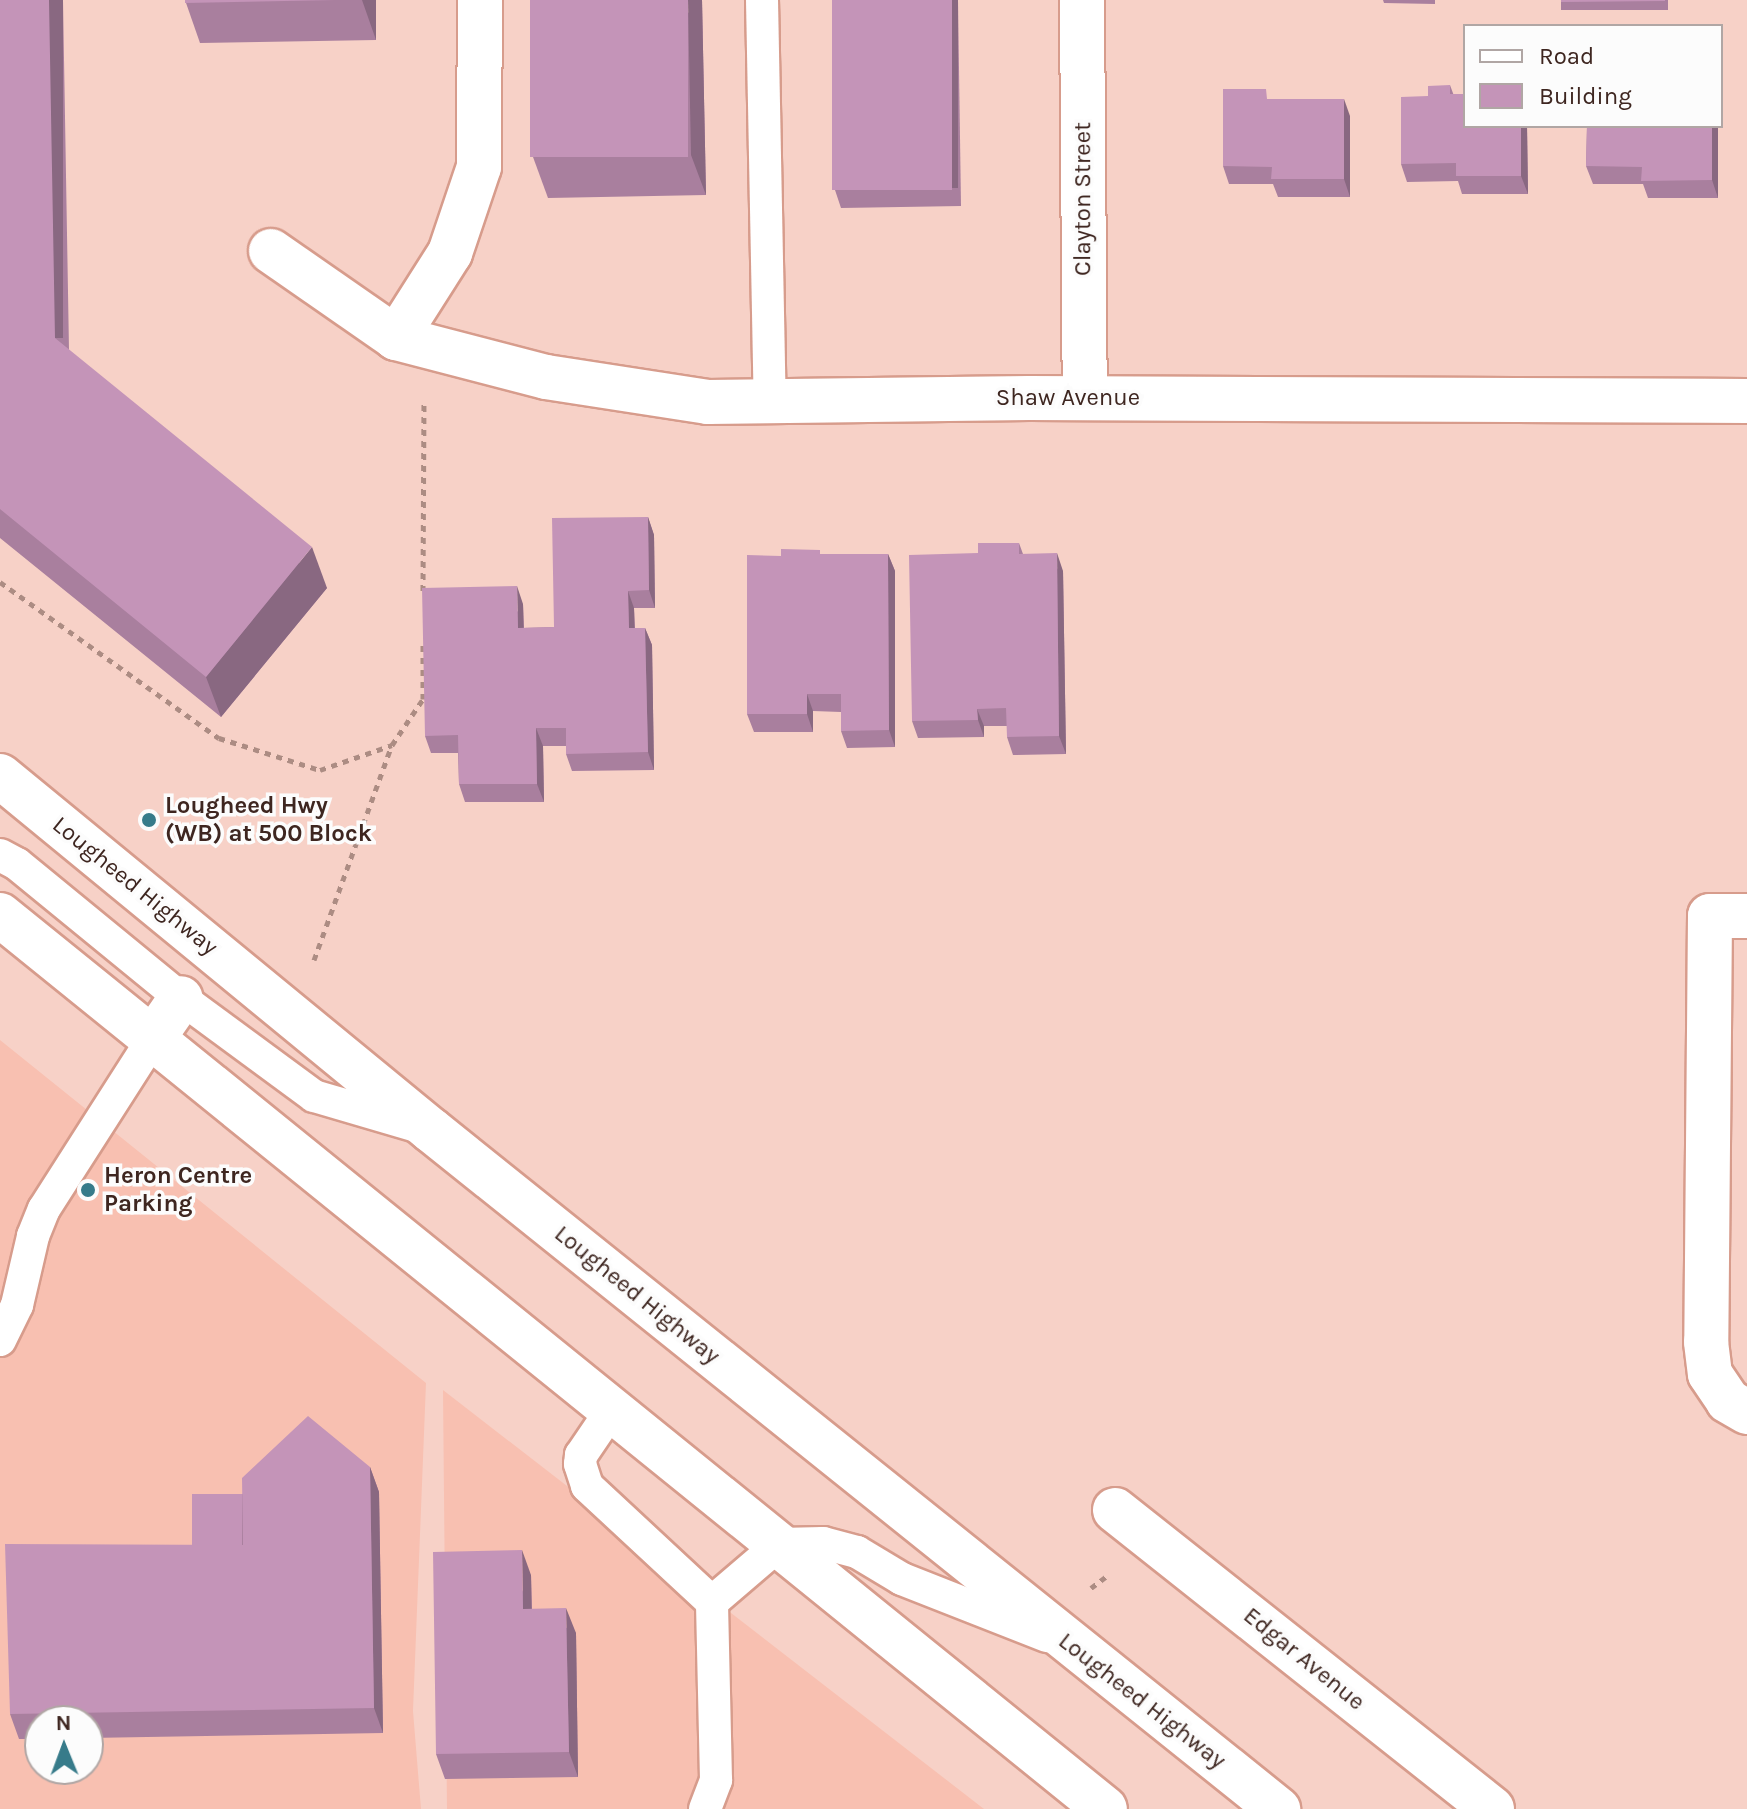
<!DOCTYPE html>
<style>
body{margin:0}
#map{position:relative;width:1747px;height:1809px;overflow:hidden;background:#f7d1c7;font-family:Karla,sans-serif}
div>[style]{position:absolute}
.built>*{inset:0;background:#f8c0b1}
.path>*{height:5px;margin-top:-2.5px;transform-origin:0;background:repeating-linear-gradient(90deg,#ac8c83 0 6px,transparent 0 12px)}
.roads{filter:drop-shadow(2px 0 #d79c8c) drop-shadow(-2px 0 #d79c8c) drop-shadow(0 2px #d79c8c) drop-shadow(0 -2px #d79c8c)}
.lane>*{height:32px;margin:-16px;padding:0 16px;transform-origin:16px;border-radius:16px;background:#fff}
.street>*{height:44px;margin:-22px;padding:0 22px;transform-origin:22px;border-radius:22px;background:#fff}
.primary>*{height:44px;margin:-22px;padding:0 22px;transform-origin:22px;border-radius:22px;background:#fff}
.wall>*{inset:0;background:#a97f9e;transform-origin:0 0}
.shaded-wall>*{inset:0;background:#896881;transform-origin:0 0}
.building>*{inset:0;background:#c494b8;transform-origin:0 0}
.dots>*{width:22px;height:22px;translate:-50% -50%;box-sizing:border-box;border:4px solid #fcfcfc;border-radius:50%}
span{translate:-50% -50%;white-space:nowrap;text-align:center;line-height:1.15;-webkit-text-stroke:7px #fcfcfc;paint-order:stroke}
.street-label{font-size:24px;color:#3e2620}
.poi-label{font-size:24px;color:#3e2620;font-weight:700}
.left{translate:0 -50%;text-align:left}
.legend{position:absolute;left:1463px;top:24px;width:260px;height:104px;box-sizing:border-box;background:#fcfcfc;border:2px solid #b0a6a4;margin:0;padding:10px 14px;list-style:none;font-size:24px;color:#3e2620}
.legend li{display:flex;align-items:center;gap:16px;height:40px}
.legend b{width:40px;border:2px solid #b0a6a4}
.north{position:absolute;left:24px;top:1705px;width:80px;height:80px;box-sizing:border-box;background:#fcfcfc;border:2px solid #b0a6a4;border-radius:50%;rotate:359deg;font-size:22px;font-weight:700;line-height:32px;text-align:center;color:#3e2620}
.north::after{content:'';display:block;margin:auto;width:28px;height:36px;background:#377b8a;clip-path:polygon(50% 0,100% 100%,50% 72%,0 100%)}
</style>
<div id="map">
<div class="built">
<div style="clip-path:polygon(evenodd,0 1040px,426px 1383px,413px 1711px,421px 1809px,0 1809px,0 1040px,40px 1721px,88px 1721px,88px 1769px,40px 1769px,40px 1721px)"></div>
<div style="clip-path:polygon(443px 1390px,984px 1809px,447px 1809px)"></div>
</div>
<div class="path">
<div style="left:0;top:582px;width:269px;rotate:35.5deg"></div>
<div style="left:219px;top:738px;width:106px;rotate:17.6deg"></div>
<div style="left:320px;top:770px;width:76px;rotate:-19.1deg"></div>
<div style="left:423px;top:591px;width:190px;rotate:-89.7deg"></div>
<div style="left:314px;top:960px;width:229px;rotate:-70.1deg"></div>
<div style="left:392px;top:745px;width:55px;rotate:-56deg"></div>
<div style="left:423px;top:699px;width:54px;rotate:-90deg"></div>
<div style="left:1091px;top:1588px;width:21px;rotate:-37deg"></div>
</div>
<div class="roads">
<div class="lane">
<div style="left:762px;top:0;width:401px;rotate:88.9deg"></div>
<div style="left:0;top:855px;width:19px;rotate:28deg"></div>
<div style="left:17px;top:864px;width:212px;rotate:39.3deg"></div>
<div style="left:181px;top:998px;width:165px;rotate:36.4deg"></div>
<div style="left:314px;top:1096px;width:110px;rotate:16.3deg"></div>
<div style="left:0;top:1340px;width:39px;rotate:-64deg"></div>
<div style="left:17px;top:1305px;width:71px;rotate:-76.9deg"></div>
<div style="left:33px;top:1236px;width:29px;rotate:-68deg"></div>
<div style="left:44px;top:1209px;width:204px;rotate:-57.4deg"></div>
<div style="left:613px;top:1408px;width:57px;rotate:124.2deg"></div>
<div style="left:581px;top:1455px;width:9px;rotate:96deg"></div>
<div style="left:580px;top:1464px;width:23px;rotate:72deg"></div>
<div style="left:587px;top:1486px;width:171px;rotate:42.9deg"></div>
<div style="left:705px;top:1809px;width:31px;rotate:-69deg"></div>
<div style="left:716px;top:1780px;width:178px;rotate:-91.3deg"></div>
<div style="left:712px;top:1602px;width:89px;rotate:-40.5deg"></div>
<div style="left:780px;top:1544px;width:43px;rotate:-1.3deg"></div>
<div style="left:823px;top:1543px;width:35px;rotate:15deg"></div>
<div style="left:857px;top:1552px;width:52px;rotate:31deg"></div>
<div style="left:902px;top:1579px;width:156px;rotate:21.5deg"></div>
</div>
<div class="street">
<div style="left:1082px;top:0;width:398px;rotate:89.6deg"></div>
<div style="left:271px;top:251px;width:152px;rotate:34.8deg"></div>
<div style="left:396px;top:338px;width:155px;rotate:14.6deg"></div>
<div style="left:546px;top:377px;width:164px;rotate:8.8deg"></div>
<div style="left:708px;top:402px;width:321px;rotate:-0.7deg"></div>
<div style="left:1029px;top:398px;width:718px;rotate:0.24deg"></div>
<div style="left:396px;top:338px;width:101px;rotate:-57.6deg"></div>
<div style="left:450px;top:253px;width:91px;rotate:-71.4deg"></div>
<div style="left:479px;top:167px;width:167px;rotate:-89.7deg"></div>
<div style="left:1747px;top:916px;width:37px;rotate:180deg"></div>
<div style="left:1710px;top:916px;width:426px;rotate:90.5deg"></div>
<div style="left:1706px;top:1342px;width:32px;rotate:83deg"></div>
<div style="left:1710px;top:1374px;width:32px;rotate:56deg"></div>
<div style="left:1728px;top:1401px;width:22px;rotate:30deg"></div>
<div style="left:1115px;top:1510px;width:481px;rotate:38.4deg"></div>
</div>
<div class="primary">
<div style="left:0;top:776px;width:558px;rotate:39.4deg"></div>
<div style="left:431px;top:1130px;width:1086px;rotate:38.72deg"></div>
<div style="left:0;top:915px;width:1421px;rotate:38.97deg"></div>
<div style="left:154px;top:1037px;width:47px;rotate:-55.3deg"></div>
</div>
</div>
<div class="wall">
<div style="clip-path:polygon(0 0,63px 0,69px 350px,327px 588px,221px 717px,0 538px)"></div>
<div style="clip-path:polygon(185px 0,376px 0,376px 40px,200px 43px)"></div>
<div style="clip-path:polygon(702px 0,706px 195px,548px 198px,533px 157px)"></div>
<div style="clip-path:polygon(958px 0,961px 206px,841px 208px,835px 190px)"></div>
<div style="clip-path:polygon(1383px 0,1435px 0,1435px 4px,1384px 3px)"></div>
<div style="left:1668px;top:0;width:10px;height:107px;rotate:90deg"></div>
<div style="clip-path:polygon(1450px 85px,1465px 126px,1527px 126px,1528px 194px,1462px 194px,1458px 181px,1407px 182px,1401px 164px)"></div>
<div style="clip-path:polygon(1270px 99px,1350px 116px,1350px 197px,1278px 197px,1273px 184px,1229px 184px,1223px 166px)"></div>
<div style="clip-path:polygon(1587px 126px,1718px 126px,1718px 198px,1648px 198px,1643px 184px,1593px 184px,1586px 166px)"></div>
<div style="clip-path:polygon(648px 517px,654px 535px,655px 608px,634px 608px,635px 628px,645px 628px,652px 645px,654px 770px,572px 771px,566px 754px,566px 746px,543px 746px,544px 802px,465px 802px,459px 784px,458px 753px,431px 753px,425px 736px,523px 604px,524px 628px,554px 627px)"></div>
<div style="clip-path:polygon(1019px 543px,1023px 554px,1063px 571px,1066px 754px,1013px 755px,1007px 737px,1007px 726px,984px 726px,984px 737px,918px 738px,912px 721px,978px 553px)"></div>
<div style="clip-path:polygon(822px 554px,888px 554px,895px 571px,895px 747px,847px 748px,841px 731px,841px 712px,813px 711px,813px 732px,754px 732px,747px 714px)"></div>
<div style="clip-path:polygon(370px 1467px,379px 1492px,383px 1733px,88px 1738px,88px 1721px,40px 1721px,40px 1739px,19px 1739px,10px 1714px,194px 1545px,242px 1494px)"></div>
<div style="clip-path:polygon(531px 1575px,532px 1609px,576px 1633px,578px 1777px,445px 1779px,436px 1754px)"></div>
</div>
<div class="shaded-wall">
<div style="left:49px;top:0;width:14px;height:338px"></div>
<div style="clip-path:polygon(362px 0,376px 0,376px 40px)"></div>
<div style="clip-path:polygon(688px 0,702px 0,706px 195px,691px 155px)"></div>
<div style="left:952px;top:0;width:6px;height:188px"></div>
<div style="clip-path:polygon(1344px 99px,1350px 116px,1350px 197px,1344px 179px)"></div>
<div style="clip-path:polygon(1521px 126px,1527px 126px,1528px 194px,1521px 176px)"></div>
<div style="clip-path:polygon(1712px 126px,1718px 126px,1718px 198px,1712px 180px)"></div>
<div style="clip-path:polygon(648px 517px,654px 535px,655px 608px,649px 590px)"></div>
<div style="clip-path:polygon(312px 547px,327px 588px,221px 717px,206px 677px)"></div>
<div style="clip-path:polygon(1057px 553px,1063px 571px,1066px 754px,1059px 736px)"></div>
<div style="clip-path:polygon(888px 554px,895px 571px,895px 747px,889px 730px)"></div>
<div style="clip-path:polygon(517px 586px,523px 604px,524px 645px,518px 628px)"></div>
<div style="clip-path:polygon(628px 591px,634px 608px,635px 646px,629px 628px)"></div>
<div style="clip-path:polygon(645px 628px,652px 645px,654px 770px,648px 752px)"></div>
<div style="clip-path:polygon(807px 694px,813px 711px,813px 732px,807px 714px)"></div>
<div style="clip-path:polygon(977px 709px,984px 726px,984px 737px,978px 720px)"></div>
<div style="clip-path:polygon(536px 728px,543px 746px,544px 802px,537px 784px)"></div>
<div style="clip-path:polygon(370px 1467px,379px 1492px,383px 1733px,374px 1708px)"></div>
<div style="clip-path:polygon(522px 1550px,531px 1575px,532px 1634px,523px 1609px)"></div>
<div style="clip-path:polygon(566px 1608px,576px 1633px,578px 1777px,569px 1752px)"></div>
</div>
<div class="building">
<div style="clip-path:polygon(0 0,49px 0,55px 338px,312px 547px,206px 677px,0 509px)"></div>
<div style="clip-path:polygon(185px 0,335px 0,185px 3px)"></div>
<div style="left:530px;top:0;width:158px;height:157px"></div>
<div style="left:832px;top:0;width:120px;height:190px"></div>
<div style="clip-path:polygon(1561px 0,1665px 0,1665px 1px,1561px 2px)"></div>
<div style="clip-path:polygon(1450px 85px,1450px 94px,1465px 94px,1465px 126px,1521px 126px,1521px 176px,1456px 176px,1456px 163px,1401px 164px,1401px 97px,1428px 96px,1428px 86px)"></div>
<div style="clip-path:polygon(1223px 89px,1266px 89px,1267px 99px,1344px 99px,1344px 179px,1271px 179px,1272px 167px,1223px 166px)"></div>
<div style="clip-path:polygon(1587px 126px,1712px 126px,1712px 180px,1641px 181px,1642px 167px,1586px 166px)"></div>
<div style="clip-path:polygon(648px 517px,649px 590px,628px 591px,629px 628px,645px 628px,648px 752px,566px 754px,566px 728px,536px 728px,537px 784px,459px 784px,458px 735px,425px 736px,422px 588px,517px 586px,518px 628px,554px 627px,552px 518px)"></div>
<div style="clip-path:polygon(978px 543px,1019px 543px,1019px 554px,1057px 553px,1059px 736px,1007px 737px,1006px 708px,977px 709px,978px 720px,912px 721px,909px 555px,978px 553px)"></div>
<div style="clip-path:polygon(781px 549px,820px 550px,820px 554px,888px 554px,889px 730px,841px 731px,841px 694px,807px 694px,807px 714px,747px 714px,747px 555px,781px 556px)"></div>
<div style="clip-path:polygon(308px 1416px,370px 1467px,374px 1708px,10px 1714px,5px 1544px,243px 1545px,242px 1478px)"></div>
<div style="left:192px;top:1494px;width:50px;height:51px"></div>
<div style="clip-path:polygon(522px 1550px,523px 1609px,566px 1608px,569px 1752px,436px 1754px,433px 1552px)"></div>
</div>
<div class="dots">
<div style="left:149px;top:820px;background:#377b8a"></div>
<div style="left:88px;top:1190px;background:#377b8a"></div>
</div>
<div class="street-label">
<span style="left:1083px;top:199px;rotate:-90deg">Clayton Street</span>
<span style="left:1068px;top:398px">Shaw Avenue</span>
<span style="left:135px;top:886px;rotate:39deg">Lougheed Highway</span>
<span style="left:637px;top:1295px;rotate:39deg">Lougheed Highway</span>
<span style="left:1304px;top:1659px;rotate:39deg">Edgar Avenue</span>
<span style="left:1142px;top:1701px;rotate:38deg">Lougheed Highway</span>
</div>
<div class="poi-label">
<span class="left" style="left:165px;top:820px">Lougheed Hwy<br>(WB) at 500 Block</span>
<span class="left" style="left:104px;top:1190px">Heron Centre<br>Parking</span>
</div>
<ul class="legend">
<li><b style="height:10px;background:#fff"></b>Road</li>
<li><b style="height:22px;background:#c494b8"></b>Building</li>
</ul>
<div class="north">N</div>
</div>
